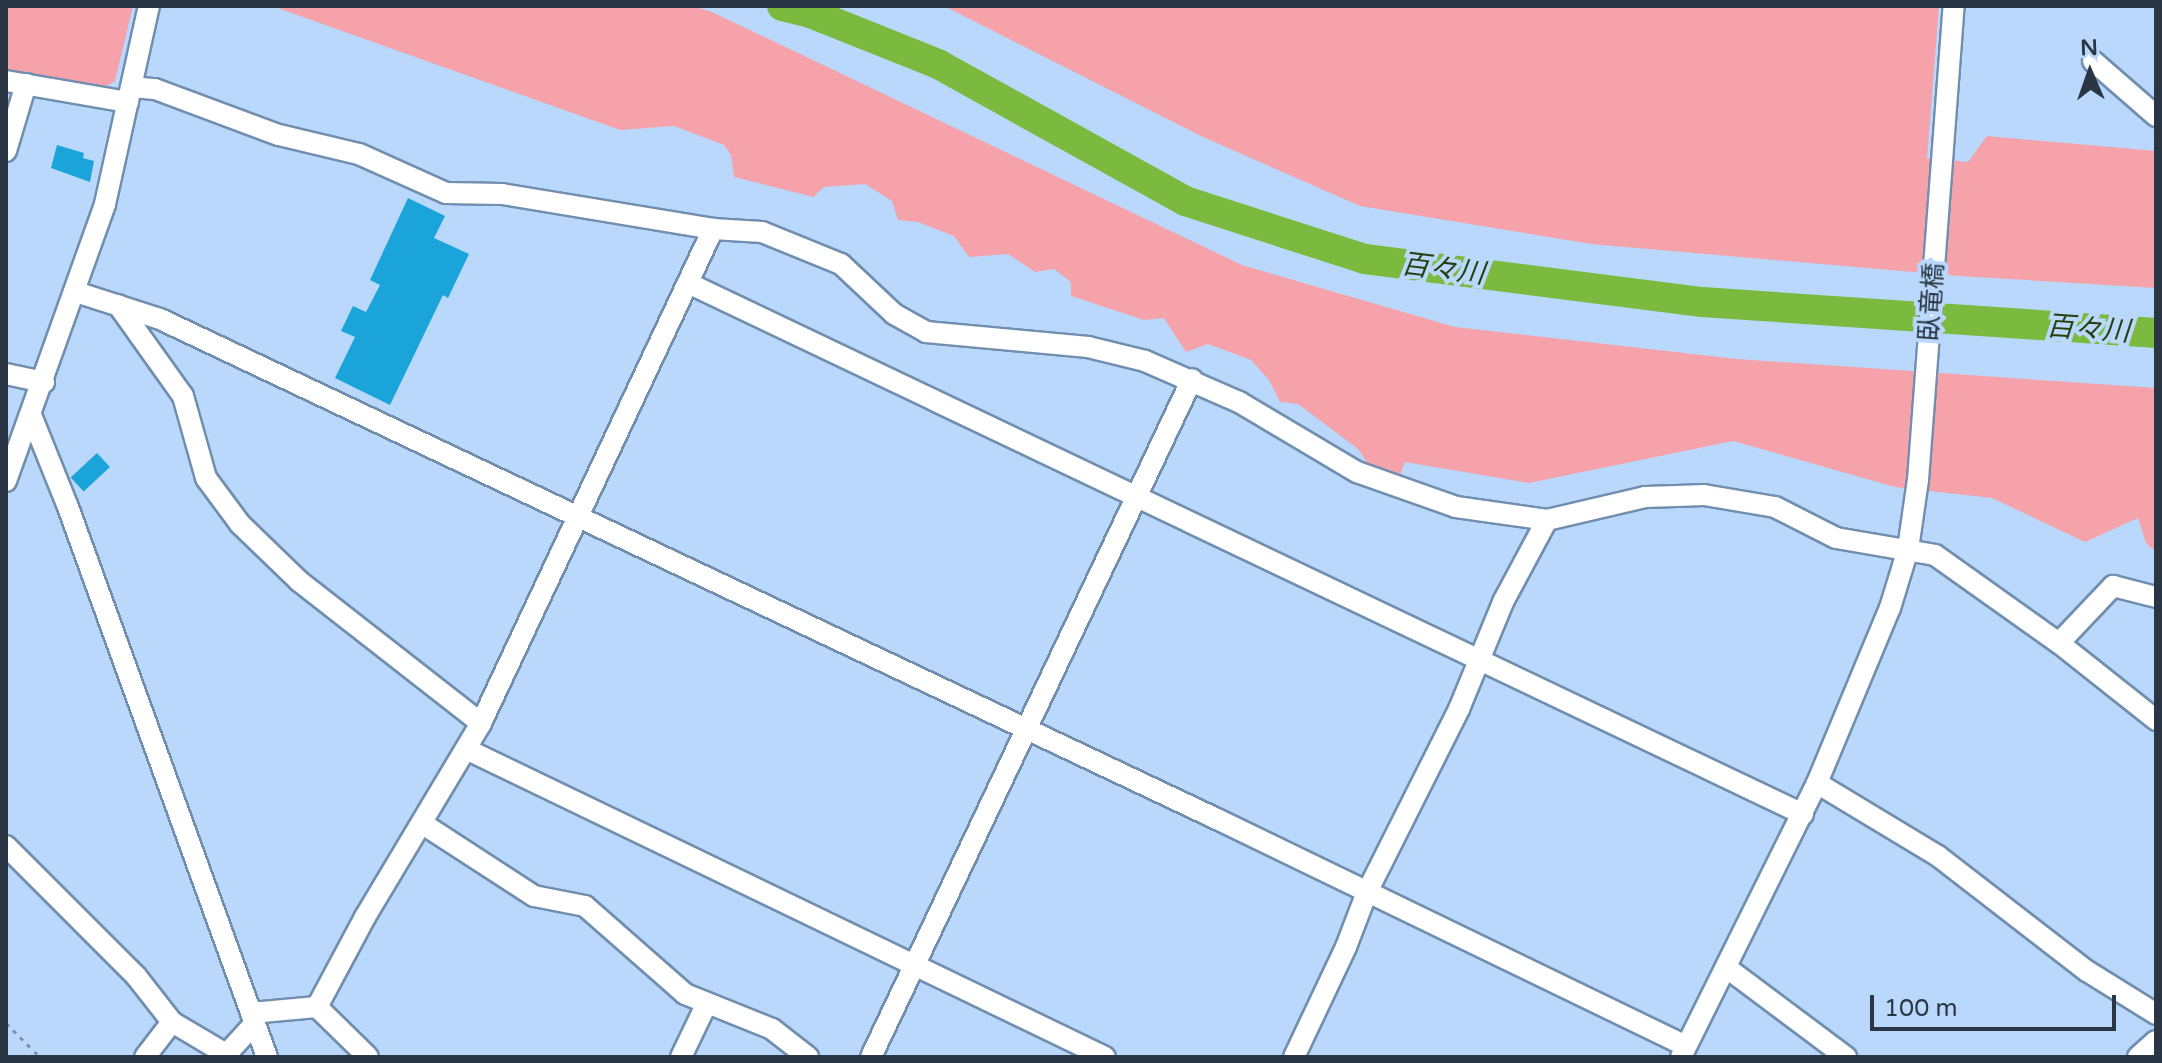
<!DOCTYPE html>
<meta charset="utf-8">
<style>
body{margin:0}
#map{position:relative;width:2162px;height:1063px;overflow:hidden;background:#b9d8fc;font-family:"Varela Round","Noto Sans JP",sans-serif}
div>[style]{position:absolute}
.green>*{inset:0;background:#f5a2ab}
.river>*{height:30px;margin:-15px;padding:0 15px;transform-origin:15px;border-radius:15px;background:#7bb93f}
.building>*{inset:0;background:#1aa4da;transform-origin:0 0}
.path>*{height:3px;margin-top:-1.5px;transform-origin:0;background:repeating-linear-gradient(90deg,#7b92ac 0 4px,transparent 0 10px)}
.roads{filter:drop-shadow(2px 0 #718eaf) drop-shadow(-2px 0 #718eaf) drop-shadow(0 2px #718eaf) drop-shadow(0 -2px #718eaf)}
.minor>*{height:20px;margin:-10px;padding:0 10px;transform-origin:10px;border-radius:10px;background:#fff}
span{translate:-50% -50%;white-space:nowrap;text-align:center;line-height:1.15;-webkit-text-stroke:8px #b9d8fc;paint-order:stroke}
.street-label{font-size:26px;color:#2a3644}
.water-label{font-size:28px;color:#274010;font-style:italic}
.frame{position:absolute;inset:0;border:8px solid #2a3644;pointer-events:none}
.north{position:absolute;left:2050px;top:32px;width:80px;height:80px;-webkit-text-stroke:6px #b9d8fc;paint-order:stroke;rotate:358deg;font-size:22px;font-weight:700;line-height:32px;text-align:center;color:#2a3644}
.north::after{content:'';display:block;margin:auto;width:28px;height:36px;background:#2a3644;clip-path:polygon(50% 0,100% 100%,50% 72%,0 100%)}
.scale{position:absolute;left:1870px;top:995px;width:246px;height:36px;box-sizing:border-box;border:4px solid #2a3644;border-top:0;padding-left:10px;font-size:24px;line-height:28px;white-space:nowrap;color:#2a3644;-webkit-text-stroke:6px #b9d8fc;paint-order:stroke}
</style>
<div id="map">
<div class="green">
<div style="clip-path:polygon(6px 6px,133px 6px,115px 81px,105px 87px,6px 70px)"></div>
<div style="clip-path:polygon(272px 6px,692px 6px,712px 12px,1242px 265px,1455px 327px,1737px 359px,2156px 388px,2156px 552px,2146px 543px,2138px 518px,2085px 542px,1992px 498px,1895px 487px,1733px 441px,1529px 483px,1405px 462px,1398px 480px,1373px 471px,1358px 449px,1298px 404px,1280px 402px,1269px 380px,1251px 360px,1208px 344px,1186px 352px,1164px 318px,1144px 320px,1071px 296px,1071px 282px,1054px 269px,1035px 272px,1008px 254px,969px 257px,954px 236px,918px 222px,898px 220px,892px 201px,865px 184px,824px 187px,813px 197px,734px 177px,731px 155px,724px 145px,674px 126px,620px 130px)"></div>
<div style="clip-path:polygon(944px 6px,1939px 6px,1927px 158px,1968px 162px,1987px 136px,2156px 151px,2156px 288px,1959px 276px,1591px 244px,1360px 206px,1203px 137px)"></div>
</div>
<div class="river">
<div style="left:782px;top:6px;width:32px;rotate:14deg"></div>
<div style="left:813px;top:14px;width:135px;rotate:21.8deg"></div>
<div style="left:938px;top:64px;width:282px;rotate:29deg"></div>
<div style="left:1185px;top:201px;width:189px;rotate:17.9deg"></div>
<div style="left:1365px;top:259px;width:340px;rotate:7.3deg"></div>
<div style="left:1702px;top:302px;width:455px;rotate:3.9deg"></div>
</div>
<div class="building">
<div style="clip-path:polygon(57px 145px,84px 153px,83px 158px,94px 161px,90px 182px,51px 168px)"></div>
<div style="clip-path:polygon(408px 198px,445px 216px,434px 238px,469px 254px,448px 298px,443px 295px,390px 405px,335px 378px,355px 337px,341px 331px,353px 306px,366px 312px,380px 285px,370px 280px)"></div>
<div style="left:97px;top:453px;width:19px;height:36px;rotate:47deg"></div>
</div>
<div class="path">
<div style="left:6px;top:1023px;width:48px;rotate:45deg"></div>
</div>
<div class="roads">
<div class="minor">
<div style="left:2093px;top:61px;width:84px;rotate:41.1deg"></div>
<div style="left:6px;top:81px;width:124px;rotate:9.8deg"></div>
<div style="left:131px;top:87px;width:24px;rotate:5deg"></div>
<div style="left:155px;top:89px;width:132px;rotate:20.4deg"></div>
<div style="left:279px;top:135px;width:82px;rotate:13.4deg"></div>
<div style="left:359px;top:154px;width:95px;rotate:24.1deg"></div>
<div style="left:446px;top:193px;width:56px;rotate:1deg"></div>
<div style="left:502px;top:194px;width:214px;rotate:9.4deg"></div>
<div style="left:713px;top:229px;width:49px;rotate:3.5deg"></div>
<div style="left:762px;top:232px;width:85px;rotate:22.1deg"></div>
<div style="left:841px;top:264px;width:73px;rotate:43.3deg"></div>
<div style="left:894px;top:314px;width:37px;rotate:29deg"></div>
<div style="left:926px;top:332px;width:163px;rotate:5.3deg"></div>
<div style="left:1088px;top:347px;width:59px;rotate:13.8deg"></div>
<div style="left:1145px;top:361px;width:103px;rotate:23.6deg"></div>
<div style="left:1239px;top:402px;width:137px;rotate:30.7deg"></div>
<div style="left:1357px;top:472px;width:105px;rotate:19.5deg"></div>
<div style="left:1456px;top:507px;width:92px;rotate:8.1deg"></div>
<div style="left:1547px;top:520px;width:101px;rotate:-13.2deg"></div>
<div style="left:1645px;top:497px;width:59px;rotate:-1.9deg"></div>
<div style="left:1704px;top:495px;width:72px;rotate:9.6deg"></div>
<div style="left:1775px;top:507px;width:68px;rotate:26.9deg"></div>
<div style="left:1836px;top:538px;width:100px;rotate:9.7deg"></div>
<div style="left:1935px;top:555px;width:152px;rotate:35.4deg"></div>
<div style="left:2059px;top:643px;width:124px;rotate:38.4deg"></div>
<div style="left:6px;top:151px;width:70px;rotate:-73.4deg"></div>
<div style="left:688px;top:283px;width:1235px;rotate:25.47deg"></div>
<div style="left:76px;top:292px;width:88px;rotate:17.8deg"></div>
<div style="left:160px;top:319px;width:1169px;rotate:25.32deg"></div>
<div style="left:1217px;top:819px;width:521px;rotate:25.83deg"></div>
<div style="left:118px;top:305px;width:112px;rotate:54.5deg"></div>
<div style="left:183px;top:396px;width:85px;rotate:74.3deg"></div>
<div style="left:206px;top:478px;width:57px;rotate:53.5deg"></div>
<div style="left:240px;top:524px;width:82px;rotate:44deg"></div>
<div style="left:299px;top:581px;width:231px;rotate:38deg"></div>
<div style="left:6px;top:374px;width:39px;rotate:12deg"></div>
<div style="left:31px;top:415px;width:99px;rotate:68.1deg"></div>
<div style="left:68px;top:507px;width:585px;rotate:70.11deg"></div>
<div style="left:6px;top:481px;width:294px;rotate:-70.3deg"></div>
<div style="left:105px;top:204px;width:203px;rotate:-77.5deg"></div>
<div style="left:2059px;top:643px;width:79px;rotate:-46.5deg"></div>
<div style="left:2113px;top:586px;width:44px;rotate:14.3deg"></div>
<div style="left:468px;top:750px;width:707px;rotate:25.73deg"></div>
<div style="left:1817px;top:783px;width:141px;rotate:31.1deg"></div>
<div style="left:1938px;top:856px;width:188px;rotate:37.7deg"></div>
<div style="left:2087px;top:971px;width:81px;rotate:31.9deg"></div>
<div style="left:423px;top:824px;width:132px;rotate:33deg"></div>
<div style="left:534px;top:896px;width:52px;rotate:11.1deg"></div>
<div style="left:585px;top:906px;width:133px;rotate:41.3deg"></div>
<div style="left:685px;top:994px;width:94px;rotate:21.9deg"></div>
<div style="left:772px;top:1029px;width:46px;rotate:37.9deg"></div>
<div style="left:6px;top:846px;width:184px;rotate:45deg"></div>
<div style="left:136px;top:976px;width:58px;rotate:52deg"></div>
<div style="left:172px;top:1022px;width:63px;rotate:30.7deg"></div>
<div style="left:1727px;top:968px;width:149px;rotate:36.8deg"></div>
<div style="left:317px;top:1007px;width:102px;rotate:-61.9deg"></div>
<div style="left:365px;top:917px;width:226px;rotate:-59.1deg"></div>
<div style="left:481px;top:723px;width:546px;rotate:-64.84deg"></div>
<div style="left:251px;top:1013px;width:66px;rotate:-5.2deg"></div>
<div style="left:317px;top:1007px;width:71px;rotate:44.4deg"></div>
<div style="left:145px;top:1057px;width:44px;rotate:-52.4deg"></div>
<div style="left:224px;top:1057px;width:46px;rotate:-47.6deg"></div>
<div style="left:681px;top:1057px;width:60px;rotate:-64.3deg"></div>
<div style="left:871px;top:1057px;width:750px;rotate:-64.66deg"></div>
<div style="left:1294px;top:1057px;width:122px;rotate:-64.7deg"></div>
<div style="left:1346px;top:947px;width:59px;rotate:-69.1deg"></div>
<div style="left:1367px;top:892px;width:205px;rotate:-63.3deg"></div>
<div style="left:1459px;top:709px;width:116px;rotate:-67.6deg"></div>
<div style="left:1503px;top:602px;width:93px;rotate:-61.8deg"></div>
<div style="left:1681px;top:1057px;width:306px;rotate:-63.6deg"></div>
<div style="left:1817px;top:783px;width:190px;rotate:-67.4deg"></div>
<div style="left:1890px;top:608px;width:62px;rotate:-73deg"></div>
<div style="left:1908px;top:549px;width:70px;rotate:-81.8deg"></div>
<div style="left:1918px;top:480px;width:475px;rotate:-85.7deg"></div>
<div style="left:2138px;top:1057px;width:24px;rotate:-42deg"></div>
</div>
</div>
<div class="street-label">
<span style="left:1932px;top:302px;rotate:-86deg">臥竜橋</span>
</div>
<div class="water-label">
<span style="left:1443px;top:269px;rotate:7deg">百々川</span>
<span style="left:2088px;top:329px;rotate:4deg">百々川</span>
</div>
<div class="frame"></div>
<div class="north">N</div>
<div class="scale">100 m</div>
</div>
